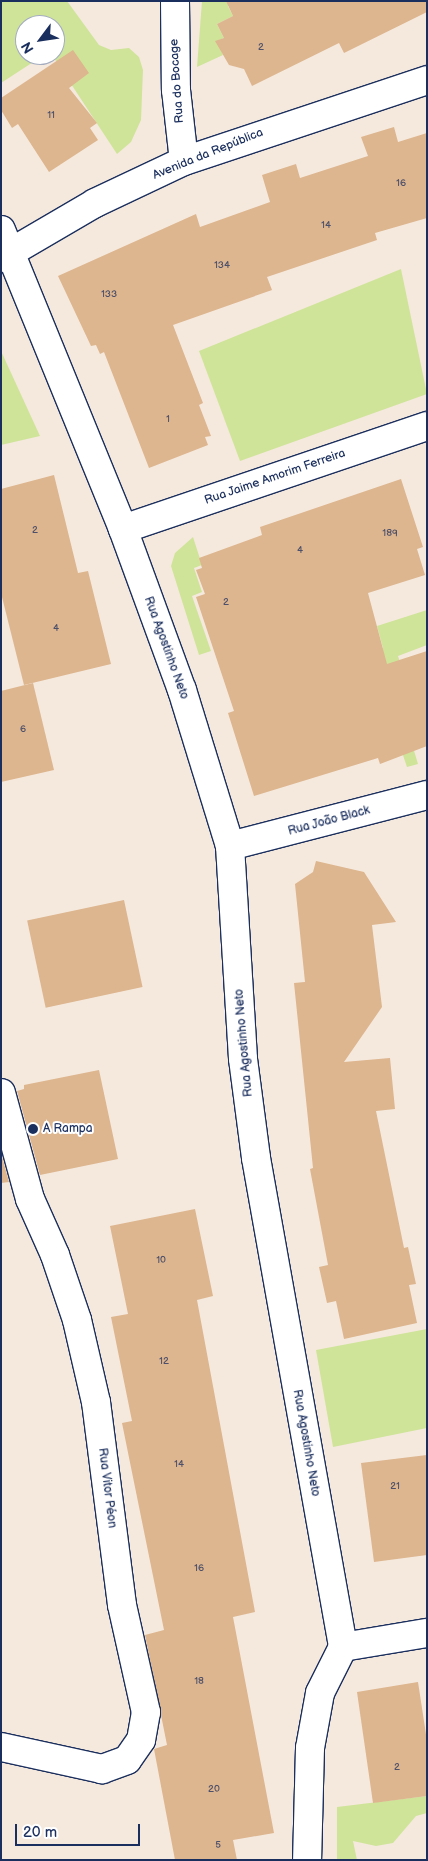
<!DOCTYPE html>
<meta charset="utf-8">
<style>
body{margin:0}
#map{position:relative;width:428px;height:1861px;overflow:hidden;background:#f5e9dd;font-family:"Balsamiq Sans",sans-serif}
div>[style]{position:absolute}
.green>*{inset:0;background:#cfe499}
.building>*{inset:0;background:#ddb58e;transform-origin:0 0}
.roads{filter:drop-shadow(1px 0 #1b2f5e) drop-shadow(-1px 0 #1b2f5e) drop-shadow(0 1px #1b2f5e) drop-shadow(0 -1px #1b2f5e)}
.street>*{height:28px;margin:-14px;padding:0 14px;transform-origin:14px;border-radius:14px;background:#fff}
.secondary>*{height:28px;margin:-14px;padding:0 14px;transform-origin:14px;border-radius:14px;background:#fff}
.dots>*{width:14px;height:14px;translate:-50% -50%;box-sizing:border-box;border:2px solid #fff;border-radius:50%}
span{translate:-50% -50%;white-space:nowrap;text-align:center;line-height:1.15;-webkit-text-stroke:4px #fff;paint-order:stroke}
.number-label{font-size:10px;color:#4c506a}
.number-label span{-webkit-text-stroke-width:0}
.street-label{font-size:12px;color:#1b2f5e}
.poi-label{font-size:12px;color:#1b2f5e}
.left{translate:0 -50%;text-align:left}
.frame{position:absolute;inset:0;border:2px solid #1b2f5e;pointer-events:none}
.north{position:absolute;left:15px;top:15px;width:50px;height:50px;box-sizing:border-box;background:#fff;border:1px solid #a4acbf;border-radius:50%;rotate:239deg;font-size:14px;font-weight:700;line-height:20px;text-align:center;color:#1b2f5e}
.north::after{content:'';display:block;margin:auto;width:18px;height:22px;background:#1b2f5e;clip-path:polygon(50% 0,100% 100%,50% 72%,0 100%)}
.scale{position:absolute;left:15px;top:1824px;width:125px;height:22px;box-sizing:border-box;border:2px solid #1b2f5e;border-top:0;padding-left:6px;font-size:15px;line-height:18px;white-space:nowrap;color:#1b2f5e;-webkit-text-stroke:4px #fff;paint-order:stroke}
</style>
<div id="map">
<div class="green">
<div style="clip-path:polygon(1px 1px,67px 1px,99px 45px,111px 50px,129px 48px,139px 57px,143px 70px,141px 120px,131px 142px,117px 154px,52px 55px,55px 25px,25px 25px,25px 55px,44px 55px,1px 83px)"></div>
<div style="clip-path:polygon(202px 1px,232px 1px,228px 6px,233px 16px,217px 24px,224px 38px,217px 41px,223px 55px,197px 67px)"></div>
<div style="clip-path:polygon(401px 269px,427px 394px,240px 461px,199px 351px)"></div>
<div style="clip-path:polygon(1px 351px,40px 436px,1px 445px)"></div>
<div style="clip-path:polygon(193px 537px,202px 565px,194px 568px,202px 592px,192px 596px,211px 651px,199px 655px,171px 566px,175px 553px)"></div>
<div style="clip-path:polygon(427px 610px,427px 645px,398px 656px,410px 693px,398px 697px,418px 764px,407px 767px,368px 653px,383px 648px,377px 626px)"></div>
<div style="clip-path:polygon(427px 1329px,427px 1428px,333px 1447px,316px 1350px)"></div>
<div style="clip-path:polygon(427px 1796px,427px 1813px,416px 1816px,393px 1843px,376px 1846px,353px 1841px,357px 1860px,337px 1860px,337px 1807px)"></div>
</div>
<div class="building">
<div style="clip-path:polygon(226px 1px,427px 1px,427px 12px,344px 53px,339px 43px,252px 86px,244px 69px,229px 65px,215px 41px,224px 38px,217px 24px,233px 16px)"></div>
<div style="clip-path:polygon(73px 50px,89px 73px,69px 88px,97px 123px,90px 128px,98px 140px,49px 172px,18px 124px,12px 128px,1px 110px,1px 98px)"></div>
<div style="clip-path:polygon(394px 127px,398px 142px,427px 133px,427px 218px,375px 233px,377px 240px,267px 277px,272px 290px,173px 325px,203px 403px,199px 405px,211px 436px,205px 437px,208px 445px,149px 468px,104px 352px,100px 354px,96px 345px,91px 346px,58px 276px,196px 214px,200px 227px,270px 202px,262px 175px,296px 164px,300px 178px,368px 156px,361px 137px)"></div>
<div style="clip-path:polygon(54px 475px,78px 573px,88px 571px,111px 664px,24px 685px,1px 593px,1px 489px)"></div>
<div style="clip-path:polygon(401px 479px,423px 547px,417px 549px,425px 575px,368px 593px,387px 664px,427px 651px,427px 746px,380px 764px,378px 758px,254px 796px,228px 713px,234px 711px,196px 597px,205px 594px,196px 570px,202px 568px,199px 558px,262px 535px,260px 527px)"></div>
<div style="clip-path:polygon(33px 683px,54px 770px,1px 782px,1px 691px)"></div>
<div style="clip-path:polygon(316px 861px,364px 872px,396px 922px,372px 925px,382px 1007px,344px 1062px,390px 1058px,395px 1109px,376px 1111px,404px 1248px,408px 1247px,416px 1284px,409px 1285px,417px 1323px,344px 1339px,336px 1301px,327px 1303px,319px 1267px,328px 1265px,310px 1169px,313px 1168px,294px 983px,305px 982px,295px 884px,313px 872px)"></div>
<div style="left:124px;top:900px;width:89px;height:99px;rotate:78deg"></div>
<div style="clip-path:polygon(99px 1070px,118px 1159px,40px 1175px,17px 1091px,24px 1089px,24px 1085px)"></div>
<div style="clip-path:polygon(1px 1153px,9px 1182px,1px 1183px)"></div>
<div style="clip-path:polygon(195px 1209px,213px 1296px,197px 1300px,255px 1612px,233px 1617px,274px 1833px,233px 1840px,237px 1860px,175px 1860px,154px 1749px,167px 1745px,145px 1635px,164px 1630px,122px 1423px,132px 1421px,111px 1317px,128px 1314px,110px 1226px)"></div>
<div style="clip-path:polygon(427px 1455px,427px 1555px,374px 1562px,361px 1463px)"></div>
<div style="clip-path:polygon(418px 1682px,427px 1741px,427px 1796px,373px 1803px,357px 1692px)"></div>
</div>
<div class="roads">
<div class="street">
<div style="left:175px;top:1px;width:89px;rotate:89.4deg"></div>
<div style="left:176px;top:90px;width:71px;rotate:83.6deg"></div>
<div style="left:1px;top:230px;width:323px;rotate:67.8deg"></div>
<div style="left:123px;top:529px;width:171px;rotate:69.9deg"></div>
<div style="left:182px;top:690px;width:163px;rotate:72.9deg"></div>
<div style="left:230px;top:846px;width:213px;rotate:86.5deg"></div>
<div style="left:243px;top:1059px;width:100px;rotate:82.5deg"></div>
<div style="left:256px;top:1158px;width:497px;rotate:79.9deg"></div>
<div style="left:343px;top:1647px;width:51px;rotate:116.6deg"></div>
<div style="left:320px;top:1693px;width:56px;rotate:100.3deg"></div>
<div style="left:310px;top:1748px;width:112px;rotate:91.5deg"></div>
<div style="left:123px;top:529px;width:321px;rotate:-18.7deg"></div>
<div style="left:230px;top:846px;width:203px;rotate:-14.5deg"></div>
<div style="left:1px;top:1093px;width:110px;rotate:74.7deg"></div>
<div style="left:30px;top:1199px;width:61px;rotate:65.9deg"></div>
<div style="left:55px;top:1255px;width:69px;rotate:71.3deg"></div>
<div style="left:77px;top:1320px;width:84px;rotate:77deg"></div>
<div style="left:96px;top:1402px;width:205px;rotate:82.7deg"></div>
<div style="left:122px;top:1605px;width:110px;rotate:77.4deg"></div>
<div style="left:146px;top:1712px;width:28px;rotate:100deg"></div>
<div style="left:141px;top:1740px;width:24px;rotate:125deg"></div>
<div style="left:127px;top:1760px;width:27px;rotate:160deg"></div>
<div style="left:102px;top:1769px;width:103px;rotate:-167.7deg"></div>
<div style="left:343px;top:1647px;width:85px;rotate:-9.5deg"></div>
</div>
<div class="secondary">
<div style="left:1px;top:258px;width:109px;rotate:-30.3deg"></div>
<div style="left:95px;top:203px;width:98px;rotate:-25.3deg"></div>
<div style="left:184px;top:161px;width:256px;rotate:-18.4deg"></div>
</div>
</div>
<div class="dots">
<div style="left:33px;top:1129px;background:#1b2f5e"></div>
</div>
<div class="number-label">
<span style="left:261px;top:48px">2</span>
<span style="left:51px;top:116px">11</span>
<span style="left:401px;top:184px">16</span>
<span style="left:326px;top:226px">14</span>
<span style="left:222px;top:266px">134</span>
<span style="left:109px;top:295px">133</span>
<span style="left:168px;top:420px">1</span>
<span style="left:35px;top:531px">2</span>
<span style="left:390px;top:534px">189</span>
<span style="left:300px;top:551px">4</span>
<span style="left:226px;top:603px">2</span>
<span style="left:56px;top:629px">4</span>
<span style="left:23px;top:730px">6</span>
<span style="left:161px;top:1261px">10</span>
<span style="left:164px;top:1362px">12</span>
<span style="left:179px;top:1465px">14</span>
<span style="left:395px;top:1487px">21</span>
<span style="left:199px;top:1569px">16</span>
<span style="left:199px;top:1682px">18</span>
<span style="left:397px;top:1768px">2</span>
<span style="left:214px;top:1790px">20</span>
<span style="left:218px;top:1846px">5</span>
</div>
<div class="street-label">
<span style="left:177px;top:81px;rotate:-94deg">Rua do Bocage</span>
<span style="left:208px;top:154px;rotate:-22deg">Avenida da República</span>
<span style="left:275px;top:477px;rotate:-19deg">Rua Jaime Amorim Ferreira</span>
<span style="left:166px;top:648px;rotate:70deg">Rua Agostinho Neto</span>
<span style="left:329px;top:821px;rotate:-15deg">Rua João Black</span>
<span style="left:244px;top:1043px;rotate:-95deg">Rua Agostinho Neto</span>
<span style="left:306px;top:1443px;rotate:80deg">Rua Agostinho Neto</span>
<span style="left:107px;top:1488px;rotate:83deg">Rua Vitor Péon</span>
</div>
<div class="poi-label">
<span class="left" style="left:43px;top:1129px">A Rampa</span>
</div>
<div class="frame"></div>
<div class="north">N</div>
<div class="scale">20 m</div>
</div>
